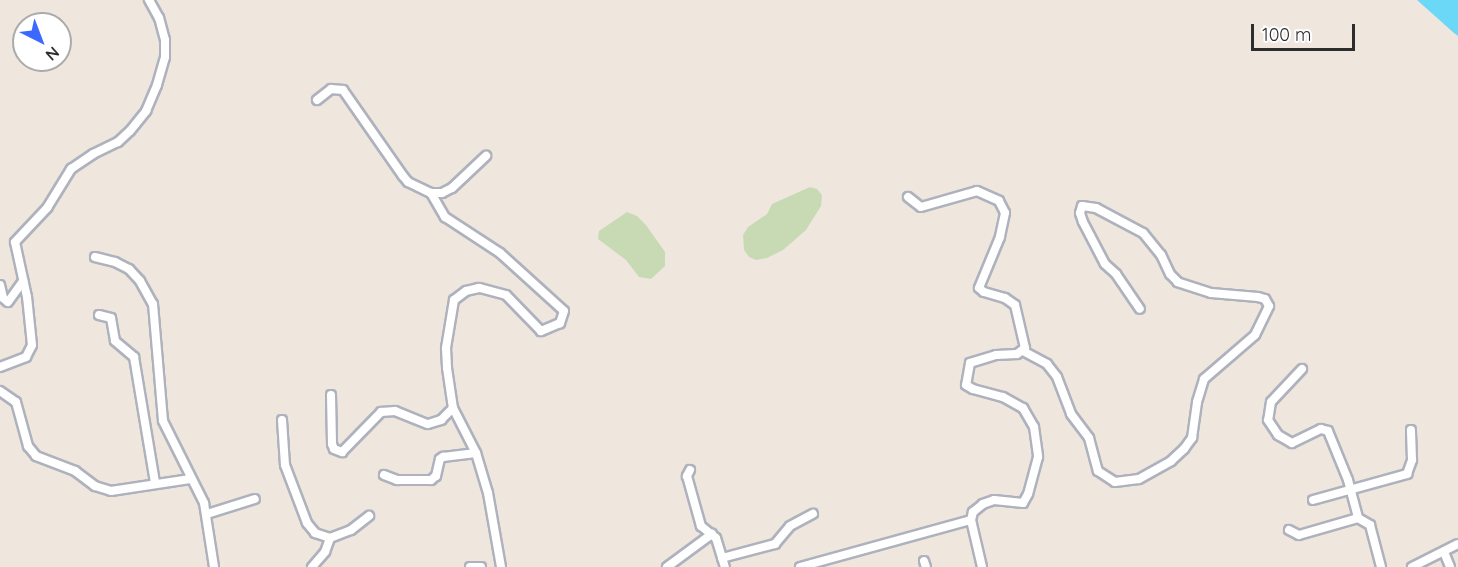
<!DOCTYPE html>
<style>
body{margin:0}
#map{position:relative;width:1458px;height:567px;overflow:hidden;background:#efe7de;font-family:Quicksand,sans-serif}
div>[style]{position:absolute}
.cemetery>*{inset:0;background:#c8dab4}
.water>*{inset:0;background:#6bd8f7}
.roads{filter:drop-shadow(2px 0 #aeb2bd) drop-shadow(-2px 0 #aeb2bd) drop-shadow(0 2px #aeb2bd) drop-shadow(0 -2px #aeb2bd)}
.minor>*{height:8px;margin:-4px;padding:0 4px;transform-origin:4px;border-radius:4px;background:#fff}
span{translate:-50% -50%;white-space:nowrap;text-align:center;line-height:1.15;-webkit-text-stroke:4.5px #fff;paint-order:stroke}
.north{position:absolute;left:12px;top:12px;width:60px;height:60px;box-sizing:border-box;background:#fff;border:2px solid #ababab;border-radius:50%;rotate:138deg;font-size:16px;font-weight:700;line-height:24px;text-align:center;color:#2d2d2d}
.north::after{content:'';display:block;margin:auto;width:21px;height:27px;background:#3b68ff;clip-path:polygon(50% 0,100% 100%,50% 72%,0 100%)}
.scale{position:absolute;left:1251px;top:24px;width:104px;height:27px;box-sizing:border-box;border:3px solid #2d2d2d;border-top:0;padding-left:8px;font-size:18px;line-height:21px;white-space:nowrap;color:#2d2d2d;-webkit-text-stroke:4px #fff;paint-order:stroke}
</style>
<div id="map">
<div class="cemetery">
<div style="clip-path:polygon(810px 187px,817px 189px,822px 195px,821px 206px,806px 230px,783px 250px,767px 258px,756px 260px,749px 257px,744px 250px,743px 235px,748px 227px,767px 214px,772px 204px)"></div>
<div style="clip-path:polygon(627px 212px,637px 216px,646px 225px,665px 252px,665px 266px,651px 279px,639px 277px,626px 260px,598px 239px,599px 231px)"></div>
</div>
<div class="water">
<div style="clip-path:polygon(1417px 0,1458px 0,1458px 36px,1454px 33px)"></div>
</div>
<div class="roads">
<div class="minor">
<div style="left:317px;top:100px;width:18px;rotate:-38deg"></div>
<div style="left:331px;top:89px;width:12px;rotate:5deg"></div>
<div style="left:343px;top:90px;width:105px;rotate:55.1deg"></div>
<div style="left:403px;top:176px;width:8px;rotate:50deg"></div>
<div style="left:408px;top:182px;width:25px;rotate:26deg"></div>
<div style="left:431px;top:193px;width:11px"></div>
<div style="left:442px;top:193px;width:11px;rotate:-27deg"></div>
<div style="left:452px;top:188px;width:47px;rotate:-43.3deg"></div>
<div style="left:431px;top:193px;width:28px;rotate:60deg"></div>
<div style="left:445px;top:217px;width:66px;rotate:33.2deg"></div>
<div style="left:500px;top:253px;width:86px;rotate:42.2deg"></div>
<div style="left:564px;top:311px;width:13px;rotate:108deg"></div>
<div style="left:560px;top:323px;width:21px;rotate:157deg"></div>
<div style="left:541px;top:331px;width:50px;rotate:-134.2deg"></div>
<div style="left:506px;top:295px;width:28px;rotate:-165deg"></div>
<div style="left:479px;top:288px;width:13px;rotate:167deg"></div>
<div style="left:466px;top:291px;width:15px;rotate:143deg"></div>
<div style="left:454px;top:300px;width:49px;rotate:99.5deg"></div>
<div style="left:446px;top:348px;width:20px;rotate:87deg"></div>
<div style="left:447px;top:368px;width:40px;rotate:81.5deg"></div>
<div style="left:453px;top:408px;width:51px;rotate:62.9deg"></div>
<div style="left:908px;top:197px;width:16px;rotate:38deg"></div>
<div style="left:921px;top:207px;width:58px;rotate:-15.9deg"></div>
<div style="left:977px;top:191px;width:24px;rotate:24deg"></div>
<div style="left:999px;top:201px;width:13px;rotate:63deg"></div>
<div style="left:1005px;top:213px;width:25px;rotate:102deg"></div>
<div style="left:1000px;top:237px;width:55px;rotate:112.4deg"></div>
<div style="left:979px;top:288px;width:6px;rotate:39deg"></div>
<div style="left:984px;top:292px;width:22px;rotate:16deg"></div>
<div style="left:1005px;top:298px;width:12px;rotate:35deg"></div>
<div style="left:1015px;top:305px;width:44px;rotate:76.9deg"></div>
<div style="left:1025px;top:348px;width:10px;rotate:143deg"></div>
<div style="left:1017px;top:354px;width:21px;rotate:177deg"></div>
<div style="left:996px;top:355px;width:27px;rotate:163deg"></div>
<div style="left:970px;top:363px;width:22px;rotate:100deg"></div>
<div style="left:966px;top:385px;width:8px;rotate:30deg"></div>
<div style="left:973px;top:389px;width:31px;rotate:15deg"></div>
<div style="left:1003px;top:397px;width:23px;rotate:29deg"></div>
<div style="left:1023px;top:408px;width:22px;rotate:60deg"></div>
<div style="left:1034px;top:427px;width:30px;rotate:82deg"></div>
<div style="left:1038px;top:457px;width:38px;rotate:105deg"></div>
<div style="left:1028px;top:494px;width:10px;rotate:119deg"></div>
<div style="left:1023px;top:503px;width:29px;rotate:-174deg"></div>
<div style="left:994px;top:500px;width:12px;rotate:160deg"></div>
<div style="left:983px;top:504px;width:13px;rotate:141deg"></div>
<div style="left:973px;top:512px;width:8px;rotate:104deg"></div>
<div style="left:971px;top:520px;width:48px;rotate:76.8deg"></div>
<div style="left:95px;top:257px;width:21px;rotate:14deg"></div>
<div style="left:115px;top:262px;width:16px;rotate:27deg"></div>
<div style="left:129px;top:269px;width:16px;rotate:47deg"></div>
<div style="left:140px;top:281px;width:26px;rotate:61deg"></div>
<div style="left:153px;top:304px;width:117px;rotate:85.1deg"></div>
<div style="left:163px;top:421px;width:92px;rotate:63.4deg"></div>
<div style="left:204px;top:503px;width:65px;rotate:81.1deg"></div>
<div style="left:0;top:285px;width:13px;rotate:77deg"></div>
<div style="left:3px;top:298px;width:6px;rotate:39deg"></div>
<div style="left:8px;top:302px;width:26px;rotate:-54deg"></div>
<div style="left:99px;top:315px;width:12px;rotate:14deg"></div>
<div style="left:111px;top:318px;width:23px;rotate:80deg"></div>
<div style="left:115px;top:341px;width:25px;rotate:40deg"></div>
<div style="left:134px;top:357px;width:128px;rotate:80.5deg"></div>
<div style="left:1023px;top:351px;width:27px;rotate:28deg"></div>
<div style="left:1047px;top:364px;width:16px;rotate:52deg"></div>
<div style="left:1057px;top:377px;width:40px;rotate:69deg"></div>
<div style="left:1071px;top:414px;width:30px;rotate:53deg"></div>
<div style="left:1089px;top:438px;width:34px;rotate:75deg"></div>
<div style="left:1098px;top:471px;width:20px;rotate:33deg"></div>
<div style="left:1115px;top:482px;width:24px;rotate:-7deg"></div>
<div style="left:1139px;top:479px;width:37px;rotate:-29deg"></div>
<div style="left:1171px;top:461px;width:18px;rotate:-43deg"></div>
<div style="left:1184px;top:449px;width:14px;rotate:-54deg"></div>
<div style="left:1192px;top:438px;width:36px;rotate:-82deg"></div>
<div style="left:1197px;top:402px;width:24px;rotate:-73deg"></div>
<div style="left:1204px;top:379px;width:67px;rotate:-40.8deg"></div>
<div style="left:1255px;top:335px;width:32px;rotate:-64deg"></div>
<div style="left:1269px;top:306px;width:8px;rotate:-120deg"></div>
<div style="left:1265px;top:299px;width:7px;rotate:-164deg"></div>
<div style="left:1258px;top:297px;width:47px;rotate:-175.1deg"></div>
<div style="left:1211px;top:293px;width:35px;rotate:-162deg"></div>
<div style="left:1178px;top:282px;width:11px;rotate:-135deg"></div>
<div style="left:1170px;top:274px;width:21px;rotate:-115deg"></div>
<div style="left:1161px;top:255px;width:28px;rotate:-129deg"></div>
<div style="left:1143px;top:233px;width:53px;rotate:-152deg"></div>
<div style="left:1096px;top:208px;width:14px;rotate:-172deg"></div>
<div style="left:1082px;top:206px;width:7px;rotate:106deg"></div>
<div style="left:1080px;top:213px;width:9px;rotate:72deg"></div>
<div style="left:1083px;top:222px;width:47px;rotate:62.4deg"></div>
<div style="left:1105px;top:264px;width:15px;rotate:42deg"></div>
<div style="left:1116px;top:274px;width:42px;rotate:55.6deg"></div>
<div style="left:0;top:367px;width:28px;rotate:-21deg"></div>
<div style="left:26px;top:357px;width:13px;rotate:-63deg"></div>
<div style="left:32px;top:345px;width:48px;rotate:-95.9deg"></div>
<div style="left:27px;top:297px;width:56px;rotate:-102.3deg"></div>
<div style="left:15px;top:242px;width:47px;rotate:-46.7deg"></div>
<div style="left:47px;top:208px;width:46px;rotate:-58.4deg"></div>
<div style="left:71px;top:169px;width:27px;rotate:-34deg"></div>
<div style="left:93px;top:154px;width:28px;rotate:-26deg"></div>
<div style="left:118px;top:142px;width:16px;rotate:-43deg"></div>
<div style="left:130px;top:131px;width:26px;rotate:-51deg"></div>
<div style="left:146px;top:111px;width:28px;rotate:-67deg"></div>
<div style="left:157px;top:85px;width:29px;rotate:-74deg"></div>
<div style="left:165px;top:57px;width:17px;rotate:-90deg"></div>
<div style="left:165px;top:40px;width:23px;rotate:-105deg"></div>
<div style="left:159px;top:18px;width:21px;rotate:-119deg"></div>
<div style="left:1302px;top:369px;width:45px;rotate:133.2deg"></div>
<div style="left:1271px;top:402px;width:18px;rotate:99deg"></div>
<div style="left:1268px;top:420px;width:18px;rotate:56deg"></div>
<div style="left:1278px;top:435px;width:16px;rotate:30deg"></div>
<div style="left:1292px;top:443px;width:32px;rotate:-26deg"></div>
<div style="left:1321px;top:429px;width:7px;rotate:16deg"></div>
<div style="left:1328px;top:431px;width:53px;rotate:67.8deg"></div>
<div style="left:1348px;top:480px;width:39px;rotate:75deg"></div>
<div style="left:1358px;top:518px;width:14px;rotate:30deg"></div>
<div style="left:1370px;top:525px;width:43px;rotate:75.3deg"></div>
<div style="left:0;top:391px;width:19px;rotate:35deg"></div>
<div style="left:16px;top:402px;width:46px;rotate:74.7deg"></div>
<div style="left:28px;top:446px;width:13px;rotate:51deg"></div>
<div style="left:36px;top:456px;width:42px;rotate:21deg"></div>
<div style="left:75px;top:471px;width:25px;rotate:37deg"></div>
<div style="left:95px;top:486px;width:17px;rotate:17deg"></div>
<div style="left:111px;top:491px;width:80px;rotate:-8.6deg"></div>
<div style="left:331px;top:395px;width:49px;rotate:88.8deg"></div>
<div style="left:332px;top:444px;width:5px;rotate:68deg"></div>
<div style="left:334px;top:449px;width:9px;rotate:21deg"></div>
<div style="left:342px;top:452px;width:56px;rotate:-45.7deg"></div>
<div style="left:381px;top:412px;width:14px;rotate:-4deg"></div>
<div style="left:395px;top:411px;width:35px;rotate:22deg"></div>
<div style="left:428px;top:424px;width:14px;rotate:-17deg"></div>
<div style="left:441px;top:420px;width:17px;rotate:-45deg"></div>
<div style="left:282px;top:420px;width:45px;rotate:86.2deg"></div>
<div style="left:285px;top:465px;width:62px;rotate:69.2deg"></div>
<div style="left:307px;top:523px;width:13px;rotate:51deg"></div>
<div style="left:315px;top:533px;width:16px;rotate:18deg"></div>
<div style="left:690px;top:470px;width:7px;rotate:117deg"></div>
<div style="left:687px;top:476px;width:52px;rotate:74.4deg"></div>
<div style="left:701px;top:526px;width:19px;rotate:39deg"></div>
<div style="left:716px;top:538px;width:30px;rotate:73deg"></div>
<div style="left:384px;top:475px;width:14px;rotate:21deg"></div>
<div style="left:397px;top:480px;width:34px"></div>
<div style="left:431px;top:480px;width:6px;rotate:-39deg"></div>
<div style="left:436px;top:476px;width:17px;rotate:-77deg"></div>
<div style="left:440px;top:459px;width:4px;rotate:-34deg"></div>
<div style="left:443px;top:457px;width:33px;rotate:-7deg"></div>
<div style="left:476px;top:453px;width:42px;rotate:73.3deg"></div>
<div style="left:488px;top:493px;width:75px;rotate:80deg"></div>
<div style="left:1313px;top:500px;width:98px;rotate:-15.5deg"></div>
<div style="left:1407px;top:474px;width:15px;rotate:-70deg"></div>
<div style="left:1412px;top:460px;width:30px;rotate:-92deg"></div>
<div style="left:207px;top:514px;width:50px;rotate:-17.4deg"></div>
<div style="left:1289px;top:530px;width:11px;rotate:27deg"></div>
<div style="left:1299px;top:535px;width:61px;rotate:-16.1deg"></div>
<div style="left:1444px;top:552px;width:16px;rotate:68deg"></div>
<div style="left:722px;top:558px;width:55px;rotate:-14.8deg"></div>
<div style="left:775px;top:544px;width:23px;rotate:-50deg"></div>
<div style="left:790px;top:526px;width:26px;rotate:-28deg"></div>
<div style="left:924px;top:561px;width:6px;rotate:72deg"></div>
<div style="left:312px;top:567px;width:20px;rotate:-49deg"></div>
<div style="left:325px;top:552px;width:15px;rotate:-70deg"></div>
<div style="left:330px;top:538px;width:22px;rotate:-21deg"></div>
<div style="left:351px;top:530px;width:23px;rotate:-38deg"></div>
<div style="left:470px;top:567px;width:11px"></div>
<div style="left:667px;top:567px;width:56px;rotate:-36.3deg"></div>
<div style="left:800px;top:567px;width:177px;rotate:-15.4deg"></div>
<div style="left:1412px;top:567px;width:51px;rotate:-26.6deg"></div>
</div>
</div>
<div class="north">N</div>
<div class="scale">100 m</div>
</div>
